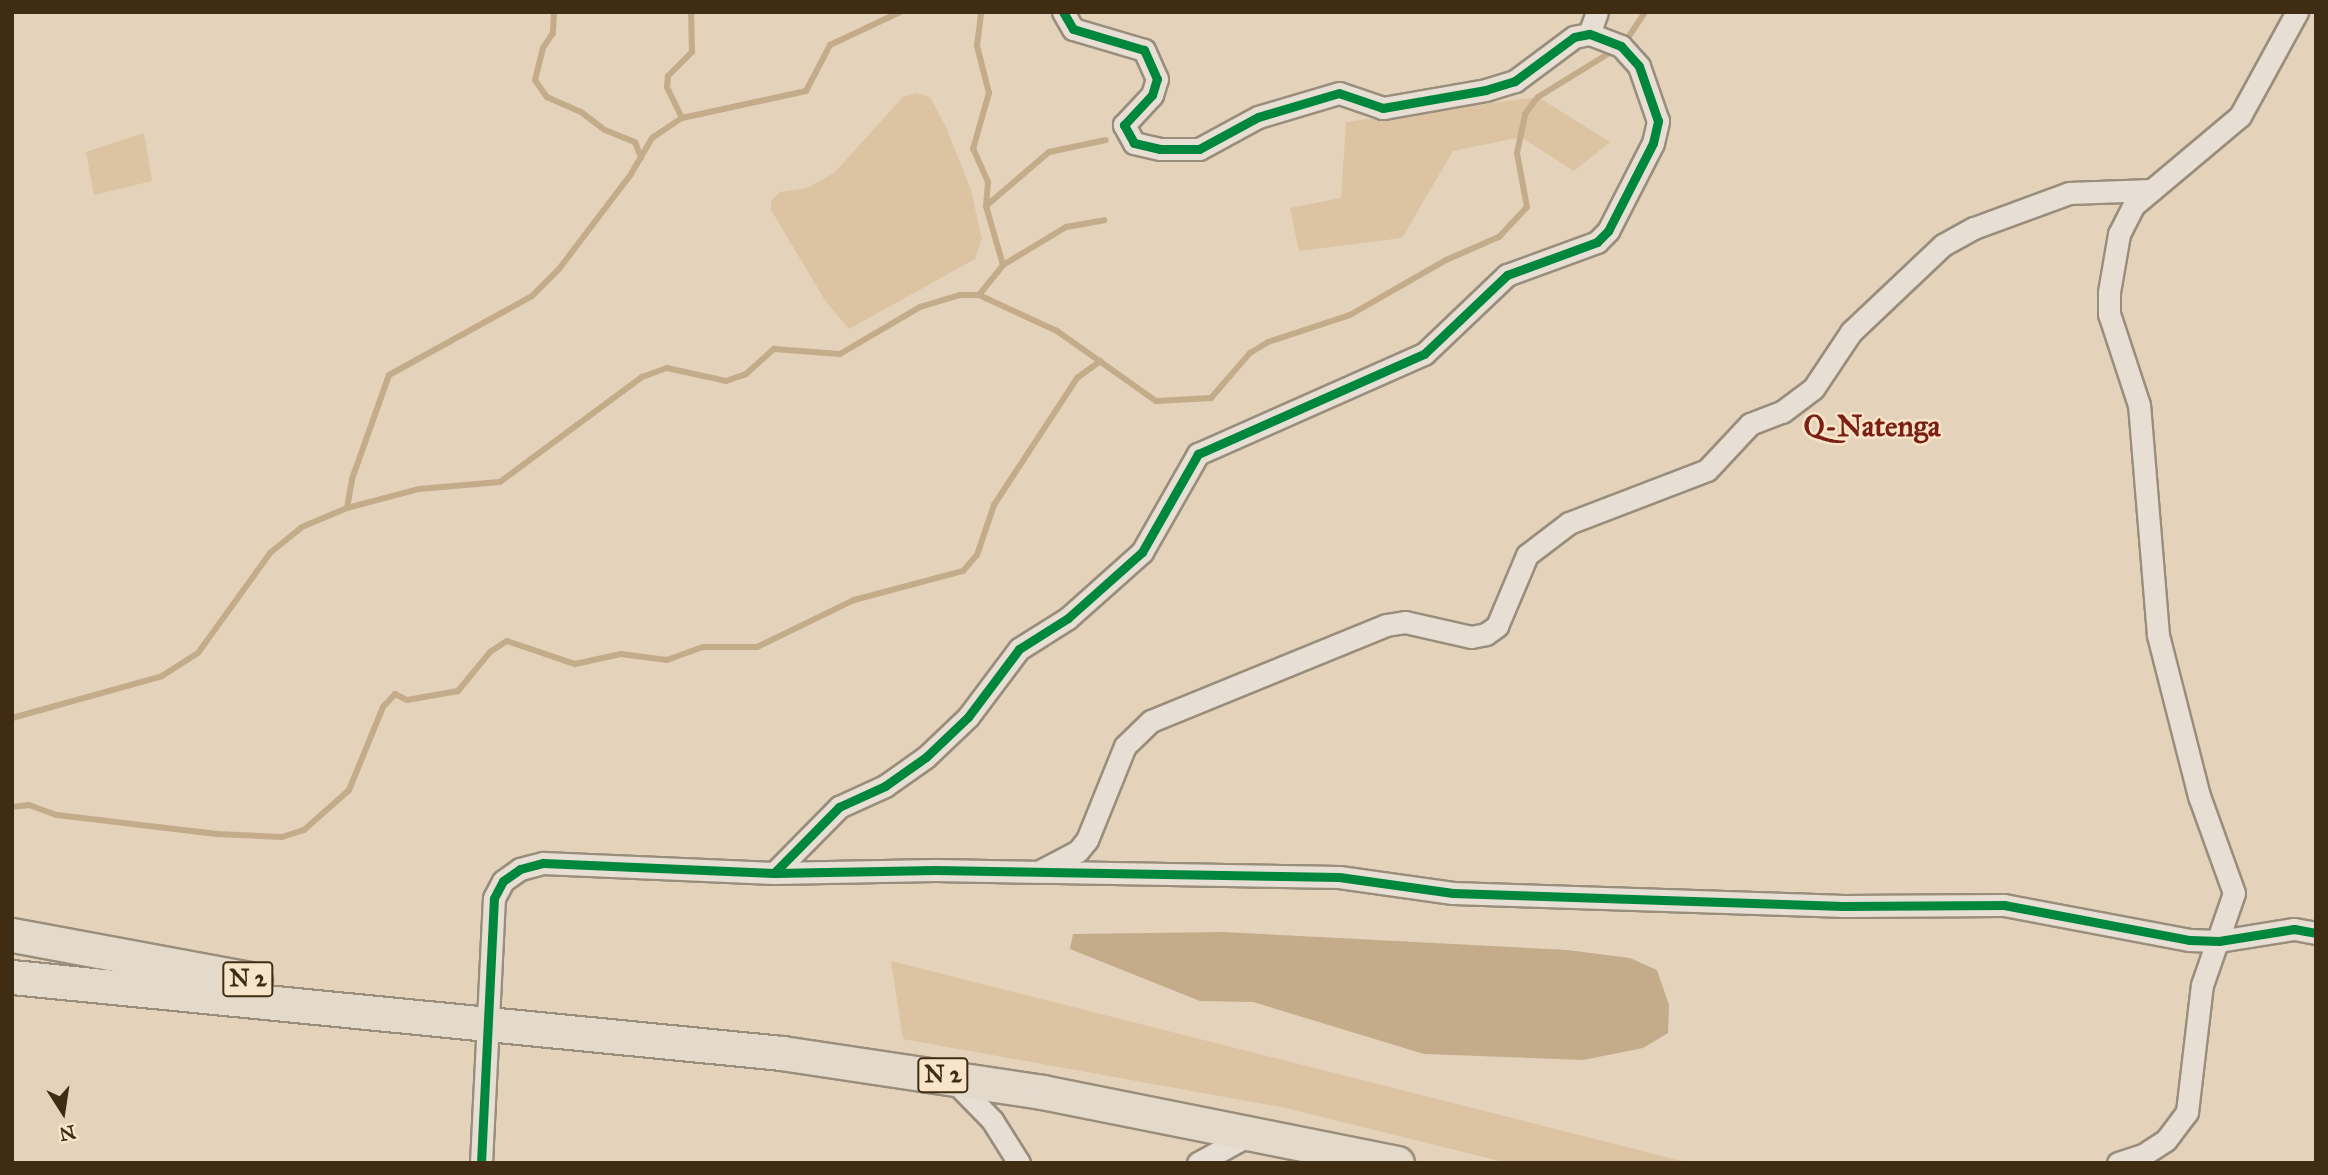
<!DOCTYPE html>
<style>
body{margin:0}
#map{position:relative;width:2328px;height:1175px;overflow:hidden;background:#e4d2bb;font-family:"IM FELL Great Primer",serif}
div>[style]{position:absolute}
.green>*{inset:0;background:#dcc4a3}
.water>*{inset:0;background:#c4ac8b}
.stream>*{height:6px;margin:-3px;padding:0 3px;transform-origin:3px;border-radius:3px;background:#c4ac8b}
.roads{filter:drop-shadow(2px 0 #998d7c) drop-shadow(-2px 0 #998d7c) drop-shadow(0 2px #998d7c) drop-shadow(0 -2px #998d7c)}
.minor>*{height:21px;margin:-10.5px;padding:0 10.5px;transform-origin:10.5px;border-radius:10.5px;background:#e7dfd4}
.primary>*{height:33px;margin:-16.5px;padding:0 16.5px;transform-origin:16.5px;border-radius:16.5px;background:#e4dacc}
.cycleway>*{height:9px;margin:-4.5px;padding:0 4.5px;transform-origin:4.5px;border-radius:4.5px;background:#00873e}
span{translate:-50% -50%;white-space:nowrap;text-align:center;line-height:1.15;-webkit-text-stroke:5px #f8e4c8;paint-order:stroke}
.shield-label span{padding:2px 5px;background:#f8e4c8;border:2px solid;border-radius:5px;-webkit-text-stroke-width:0}
.shield-label{font-size:24px;color:#402c12;font-weight:700}
.quarter-label{font-size:30px;color:#7a1f14;font-weight:700}
.frame{position:absolute;inset:0;border:14px solid #402c12;pointer-events:none}
.north{position:absolute;left:28px;top:1077px;width:70px;height:70px;-webkit-text-stroke:5px #f8e4c8;paint-order:stroke;rotate:168deg;font-size:19px;font-weight:700;line-height:28px;text-align:center;color:#402c12}
.north::after{content:'';display:block;margin:auto;width:24px;height:32px;background:#402c12;clip-path:polygon(50% 0,100% 100%,50% 72%,0 100%)}
</style>
<div id="map">
<div class="green">
<div style="clip-path:polygon(916px 93px,930px 97px,946px 127px,971px 190px,982px 239px,975px 259px,849px 329px,826px 302px,771px 210px,771px 201px,780px 192px,807px 188px,834px 173px,903px 97px)"></div>
<div style="clip-path:polygon(1538px 97px,1610px 142px,1574px 171px,1521px 137px,1453px 151px,1402px 238px,1299px 251px,1290px 208px,1341px 198px,1346px 122px)"></div>
<div style="clip-path:polygon(144px 133px,152px 181px,94px 195px,86px 152px)"></div>
<div style="clip-path:polygon(891px 962px,891px 961px,1690px 1163px,1508px 1163px,1286px 1108px,903px 1039px)"></div>
</div>
<div class="water">
<div style="clip-path:polygon(1224px 932px,1567px 950px,1630px 958px,1657px 970px,1669px 1005px,1668px 1033px,1643px 1048px,1583px 1060px,1424px 1054px,1253px 1002px,1200px 1001px,1070px 949px,1073px 934px)"></div>
</div>
<div class="stream">
<div style="left:554px;top:12px;width:21px;rotate:93deg"></div>
<div style="left:553px;top:33px;width:18px;rotate:124deg"></div>
<div style="left:543px;top:48px;width:33px;rotate:104deg"></div>
<div style="left:535px;top:80px;width:21px;rotate:55deg"></div>
<div style="left:547px;top:97px;width:37px;rotate:24deg"></div>
<div style="left:581px;top:112px;width:30px;rotate:37deg"></div>
<div style="left:605px;top:130px;width:32px;rotate:22deg"></div>
<div style="left:635px;top:142px;width:17px;rotate:69deg"></div>
<div style="left:1625px;top:42px;width:36px;rotate:-56deg"></div>
<div style="left:682px;top:118px;width:34px;rotate:-116deg"></div>
<div style="left:667px;top:87px;width:11px;rotate:-85deg"></div>
<div style="left:668px;top:76px;width:34px;rotate:-45deg"></div>
<div style="left:692px;top:52px;width:40px;rotate:-91.4deg"></div>
<div style="left:986px;top:206px;width:83px;rotate:-40.6deg"></div>
<div style="left:1049px;top:152px;width:58px;rotate:-11.9deg"></div>
<div style="left:1003px;top:265px;width:74px;rotate:-31.1deg"></div>
<div style="left:1066px;top:227px;width:39px;rotate:-10deg"></div>
<div style="left:979px;top:295px;width:38px;rotate:-51deg"></div>
<div style="left:1003px;top:265px;width:61px;rotate:-106.1deg"></div>
<div style="left:986px;top:206px;width:24px;rotate:-85deg"></div>
<div style="left:988px;top:182px;width:36px;rotate:-114deg"></div>
<div style="left:973px;top:149px;width:58px;rotate:-74.1deg"></div>
<div style="left:989px;top:93px;width:49px;rotate:-104.3deg"></div>
<div style="left:977px;top:46px;width:34px;rotate:-83deg"></div>
<div style="left:347px;top:508px;width:29px;rotate:-80deg"></div>
<div style="left:352px;top:479px;width:110px;rotate:-70.4deg"></div>
<div style="left:389px;top:375px;width:163px;rotate:-28.9deg"></div>
<div style="left:532px;top:296px;width:38px;rotate:-45deg"></div>
<div style="left:559px;top:269px;width:119px;rotate:-52.8deg"></div>
<div style="left:631px;top:174px;width:42px;rotate:-59.7deg"></div>
<div style="left:652px;top:138px;width:36px;rotate:-34deg"></div>
<div style="left:682px;top:118px;width:127px;rotate:-12.3deg"></div>
<div style="left:806px;top:91px;width:52px;rotate:-62.4deg"></div>
<div style="left:830px;top:45px;width:77px;rotate:-25.2deg"></div>
<div style="left:12px;top:718px;width:156px;rotate:-15.6deg"></div>
<div style="left:162px;top:676px;width:43px;rotate:-32.6deg"></div>
<div style="left:198px;top:653px;width:123px;rotate:-54.2deg"></div>
<div style="left:270px;top:553px;width:41px;rotate:-39.1deg"></div>
<div style="left:302px;top:527px;width:49px;rotate:-22.9deg"></div>
<div style="left:347px;top:508px;width:74px;rotate:-14.8deg"></div>
<div style="left:419px;top:489px;width:81px;rotate:-4.9deg"></div>
<div style="left:500px;top:482px;width:177px;rotate:-36.5deg"></div>
<div style="left:642px;top:377px;width:27px;rotate:-20deg"></div>
<div style="left:667px;top:368px;width:60px;rotate:12.4deg"></div>
<div style="left:726px;top:381px;width:21px;rotate:-19deg"></div>
<div style="left:746px;top:374px;width:38px;rotate:-42deg"></div>
<div style="left:774px;top:349px;width:66px;rotate:4.3deg"></div>
<div style="left:840px;top:354px;width:93px;rotate:-30.4deg"></div>
<div style="left:920px;top:307px;width:42px;rotate:-16.7deg"></div>
<div style="left:960px;top:295px;width:19px"></div>
<div style="left:979px;top:295px;width:86px;rotate:24.8deg"></div>
<div style="left:1057px;top:331px;width:121px;rotate:35.3deg"></div>
<div style="left:1156px;top:401px;width:55px;rotate:-3.1deg"></div>
<div style="left:1211px;top:398px;width:60px;rotate:-49.1deg"></div>
<div style="left:1250px;top:353px;width:21px;rotate:-31deg"></div>
<div style="left:1268px;top:342px;width:86px;rotate:-18.2deg"></div>
<div style="left:1350px;top:315px;width:111px;rotate:-29.8deg"></div>
<div style="left:1446px;top:260px;width:58px;rotate:-23.5deg"></div>
<div style="left:1499px;top:237px;width:41px;rotate:-47deg"></div>
<div style="left:1527px;top:207px;width:55px;rotate:-100.5deg"></div>
<div style="left:1517px;top:153px;width:40px;rotate:-78deg"></div>
<div style="left:1525px;top:114px;width:21px;rotate:-53deg"></div>
<div style="left:1538px;top:97px;width:92px;rotate:-31.6deg"></div>
<div style="left:12px;top:807px;width:17px;rotate:-7deg"></div>
<div style="left:29px;top:805px;width:30px;rotate:20deg"></div>
<div style="left:57px;top:815px;width:161px;rotate:6.8deg"></div>
<div style="left:217px;top:834px;width:65px;rotate:2.6deg"></div>
<div style="left:282px;top:837px;width:23px;rotate:-18deg"></div>
<div style="left:304px;top:830px;width:60px;rotate:-41.6deg"></div>
<div style="left:349px;top:790px;width:90px;rotate:-67.7deg"></div>
<div style="left:383px;top:707px;width:18px;rotate:-47deg"></div>
<div style="left:395px;top:694px;width:13px;rotate:27deg"></div>
<div style="left:407px;top:700px;width:52px;rotate:-10deg"></div>
<div style="left:458px;top:691px;width:50px;rotate:-50.6deg"></div>
<div style="left:490px;top:652px;width:20px;rotate:-33deg"></div>
<div style="left:507px;top:641px;width:72px;rotate:18.7deg"></div>
<div style="left:575px;top:664px;width:47px;rotate:-12.3deg"></div>
<div style="left:621px;top:654px;width:46px;rotate:7.4deg"></div>
<div style="left:667px;top:660px;width:38px;rotate:-20deg"></div>
<div style="left:703px;top:647px;width:54px"></div>
<div style="left:757px;top:647px;width:108px;rotate:-25.9deg"></div>
<div style="left:854px;top:600px;width:113px;rotate:-14.9deg"></div>
<div style="left:963px;top:571px;width:21px;rotate:-49deg"></div>
<div style="left:977px;top:555px;width:53px;rotate:-71.2deg"></div>
<div style="left:994px;top:505px;width:152px;rotate:-56.8deg"></div>
<div style="left:1077px;top:378px;width:29px;rotate:-36deg"></div>
</div>
<div class="roads">
<div class="minor">
<div style="left:1589px;top:34px;width:23px;rotate:-70deg"></div>
<div style="left:1040px;top:871px;width:43px;rotate:-27.8deg"></div>
<div style="left:1078px;top:851px;width:14px;rotate:-51deg"></div>
<div style="left:1087px;top:840px;width:101px;rotate:-68deg"></div>
<div style="left:1125px;top:746px;width:36px;rotate:-44deg"></div>
<div style="left:1151px;top:721px;width:254px;rotate:-22.2deg"></div>
<div style="left:1386px;top:625px;width:19px;rotate:-9deg"></div>
<div style="left:1405px;top:622px;width:68px;rotate:12.8deg"></div>
<div style="left:1471px;top:637px;width:15px;rotate:-11deg"></div>
<div style="left:1486px;top:634px;width:14px;rotate:-36deg"></div>
<div style="left:1497px;top:626px;width:77px;rotate:-67.1deg"></div>
<div style="left:1527px;top:555px;width:53px;rotate:-37.3deg"></div>
<div style="left:1569px;top:523px;width:148px;rotate:-21deg"></div>
<div style="left:1707px;top:470px;width:63px;rotate:-46.9deg"></div>
<div style="left:1750px;top:424px;width:34px;rotate:-21deg"></div>
<div style="left:1782px;top:412px;width:39px;rotate:-37deg"></div>
<div style="left:1813px;top:389px;width:69px;rotate:-56.3deg"></div>
<div style="left:1851px;top:332px;width:127px;rotate:-43.4deg"></div>
<div style="left:1943px;top:245px;width:35px;rotate:-29deg"></div>
<div style="left:1974px;top:228px;width:101px;rotate:-20.2deg"></div>
<div style="left:2069px;top:193px;width:83px;rotate:-2.1deg"></div>
<div style="left:774px;top:873px;width:93px;rotate:-45.4deg"></div>
<div style="left:839px;top:807px;width:51px;rotate:-24.5deg"></div>
<div style="left:885px;top:786px;width:50px;rotate:-35.3deg"></div>
<div style="left:926px;top:757px;width:58px;rotate:-43.6deg"></div>
<div style="left:968px;top:717px;width:85px;rotate:-53.1deg"></div>
<div style="left:1019px;top:649px;width:58px;rotate:-32.3deg"></div>
<div style="left:1068px;top:618px;width:99px;rotate:-41.7deg"></div>
<div style="left:1142px;top:552px;width:113px;rotate:-60.3deg"></div>
<div style="left:1198px;top:454px;width:247px;rotate:-23.9deg"></div>
<div style="left:1424px;top:354px;width:115px;rotate:-43.6deg"></div>
<div style="left:1507px;top:275px;width:96px;rotate:-20.1deg"></div>
<div style="left:1597px;top:242px;width:16px;rotate:-45deg"></div>
<div style="left:1608px;top:231px;width:99px;rotate:-62.9deg"></div>
<div style="left:1653px;top:143px;width:23px;rotate:-77deg"></div>
<div style="left:1658px;top:121px;width:58px;rotate:-109.1deg"></div>
<div style="left:1639px;top:66px;width:27px;rotate:-132deg"></div>
<div style="left:1621px;top:46px;width:34px;rotate:-159deg"></div>
<div style="left:1589px;top:34px;width:15px;rotate:169deg"></div>
<div style="left:1574px;top:37px;width:74px;rotate:143.3deg"></div>
<div style="left:1515px;top:81px;width:30px;rotate:163deg"></div>
<div style="left:1486px;top:90px;width:105px;rotate:170.1deg"></div>
<div style="left:1383px;top:108px;width:46px;rotate:-161.2deg"></div>
<div style="left:1339px;top:93px;width:84px;rotate:163.5deg"></div>
<div style="left:1258px;top:117px;width:67px;rotate:151.5deg"></div>
<div style="left:1199px;top:149px;width:39px;rotate:180deg"></div>
<div style="left:1160px;top:149px;width:27px;rotate:-167deg"></div>
<div style="left:1134px;top:143px;width:21px;rotate:-119deg"></div>
<div style="left:1124px;top:125px;width:41px;rotate:-47deg"></div>
<div style="left:1152px;top:95px;width:17px;rotate:-73deg"></div>
<div style="left:1157px;top:79px;width:32px;rotate:-114deg"></div>
<div style="left:1144px;top:50px;width:74px;rotate:-163.5deg"></div>
<div style="left:1073px;top:29px;width:20px;rotate:-120deg"></div>
<div style="left:951px;top:1078px;width:59px;rotate:45.7deg"></div>
<div style="left:992px;top:1120px;width:51px;rotate:57.9deg"></div>
<div style="left:481px;top:1163px;width:265px;rotate:-87.2deg"></div>
<div style="left:494px;top:898px;width:19px;rotate:-62deg"></div>
<div style="left:503px;top:881px;width:21px;rotate:-35deg"></div>
<div style="left:520px;top:869px;width:24px;rotate:-15deg"></div>
<div style="left:543px;top:863px;width:231px;rotate:2.5deg"></div>
<div style="left:774px;top:873px;width:161px;rotate:-1.1deg"></div>
<div style="left:935px;top:870px;width:404px;rotate:1deg"></div>
<div style="left:1339px;top:877px;width:115px;rotate:8deg"></div>
<div style="left:1453px;top:893px;width:390px;rotate:1.9deg"></div>
<div style="left:1843px;top:906px;width:161px;rotate:-0.4deg"></div>
<div style="left:2004px;top:905px;width:188px;rotate:10.7deg"></div>
<div style="left:2189px;top:940px;width:30px;rotate:2deg"></div>
<div style="left:2219px;top:941px;width:76px;rotate:-9.1deg"></div>
<div style="left:2294px;top:929px;width:22px;rotate:10deg"></div>
<div style="left:1198px;top:1163px;width:60px;rotate:-28.7deg"></div>
<div style="left:2118px;top:1163px;width:26px;rotate:-18deg"></div>
<div style="left:2143px;top:1155px;width:27px;rotate:-33deg"></div>
<div style="left:2166px;top:1140px;width:35px;rotate:-53deg"></div>
<div style="left:2187px;top:1112px;width:128px;rotate:-83.3deg"></div>
<div style="left:2202px;top:985px;width:97px;rotate:-70.8deg"></div>
<div style="left:2234px;top:893px;width:103px;rotate:-109.8deg"></div>
<div style="left:2199px;top:796px;width:166px;rotate:-104.3deg"></div>
<div style="left:2158px;top:635px;width:231px;rotate:-94.7deg"></div>
<div style="left:2139px;top:405px;width:96px;rotate:-108.2deg"></div>
<div style="left:2109px;top:314px;width:22px;rotate:-90deg"></div>
<div style="left:2109px;top:292px;width:59px;rotate:-80.2deg"></div>
<div style="left:2119px;top:234px;width:33px;rotate:-63deg"></div>
<div style="left:2134px;top:205px;width:138px;rotate:-40deg"></div>
<div style="left:2240px;top:116px;width:119px;rotate:-61.3deg"></div>
</div>
<div class="primary">
<div style="left:12px;top:935px;width:247px;rotate:10.5deg"></div>
<div style="left:12px;top:977px;width:774px;rotate:5.64deg"></div>
<div style="left:782px;top:1053px;width:263px;rotate:8.5deg"></div>
<div style="left:1042px;top:1092px;width:362px;rotate:11.3deg"></div>
</div>
</div>
<div class="cycleway">
<div style="left:774px;top:873px;width:93px;rotate:-45.4deg"></div>
<div style="left:839px;top:807px;width:51px;rotate:-24.5deg"></div>
<div style="left:885px;top:786px;width:50px;rotate:-35.3deg"></div>
<div style="left:926px;top:757px;width:58px;rotate:-43.6deg"></div>
<div style="left:968px;top:717px;width:85px;rotate:-53.1deg"></div>
<div style="left:1019px;top:649px;width:58px;rotate:-32.3deg"></div>
<div style="left:1068px;top:618px;width:99px;rotate:-41.7deg"></div>
<div style="left:1142px;top:552px;width:113px;rotate:-60.3deg"></div>
<div style="left:1198px;top:454px;width:247px;rotate:-23.9deg"></div>
<div style="left:1424px;top:354px;width:115px;rotate:-43.6deg"></div>
<div style="left:1507px;top:275px;width:96px;rotate:-20.1deg"></div>
<div style="left:1597px;top:242px;width:16px;rotate:-45deg"></div>
<div style="left:1608px;top:231px;width:99px;rotate:-62.9deg"></div>
<div style="left:1653px;top:143px;width:23px;rotate:-77deg"></div>
<div style="left:1658px;top:121px;width:58px;rotate:-109.1deg"></div>
<div style="left:1639px;top:66px;width:27px;rotate:-132deg"></div>
<div style="left:1621px;top:46px;width:34px;rotate:-159deg"></div>
<div style="left:1589px;top:34px;width:15px;rotate:169deg"></div>
<div style="left:1574px;top:37px;width:74px;rotate:143.3deg"></div>
<div style="left:1515px;top:81px;width:30px;rotate:163deg"></div>
<div style="left:1486px;top:90px;width:105px;rotate:170.1deg"></div>
<div style="left:1383px;top:108px;width:46px;rotate:-161.2deg"></div>
<div style="left:1339px;top:93px;width:84px;rotate:163.5deg"></div>
<div style="left:1258px;top:117px;width:67px;rotate:151.5deg"></div>
<div style="left:1199px;top:149px;width:39px;rotate:180deg"></div>
<div style="left:1160px;top:149px;width:27px;rotate:-167deg"></div>
<div style="left:1134px;top:143px;width:21px;rotate:-119deg"></div>
<div style="left:1124px;top:125px;width:41px;rotate:-47deg"></div>
<div style="left:1152px;top:95px;width:17px;rotate:-73deg"></div>
<div style="left:1157px;top:79px;width:32px;rotate:-114deg"></div>
<div style="left:1144px;top:50px;width:74px;rotate:-163.5deg"></div>
<div style="left:1073px;top:29px;width:20px;rotate:-120deg"></div>
<div style="left:481px;top:1163px;width:265px;rotate:-87.2deg"></div>
<div style="left:494px;top:898px;width:19px;rotate:-62deg"></div>
<div style="left:503px;top:881px;width:21px;rotate:-35deg"></div>
<div style="left:520px;top:869px;width:24px;rotate:-15deg"></div>
<div style="left:543px;top:863px;width:231px;rotate:2.5deg"></div>
<div style="left:774px;top:873px;width:161px;rotate:-1.1deg"></div>
<div style="left:935px;top:870px;width:404px;rotate:1deg"></div>
<div style="left:1339px;top:877px;width:115px;rotate:8deg"></div>
<div style="left:1453px;top:893px;width:390px;rotate:1.9deg"></div>
<div style="left:1843px;top:906px;width:161px;rotate:-0.4deg"></div>
<div style="left:2004px;top:905px;width:188px;rotate:10.7deg"></div>
<div style="left:2189px;top:940px;width:30px;rotate:2deg"></div>
<div style="left:2219px;top:941px;width:76px;rotate:-9.1deg"></div>
<div style="left:2294px;top:929px;width:22px;rotate:10deg"></div>
</div>
<div class="shield-label">
<span style="left:248px;top:979px">N 2</span>
<span style="left:943px;top:1075px">N 2</span>
</div>
<div class="quarter-label">
<span style="left:1872px;top:426px">Q-Natenga</span>
</div>
<div class="frame"></div>
<div class="north">N</div>
</div>
